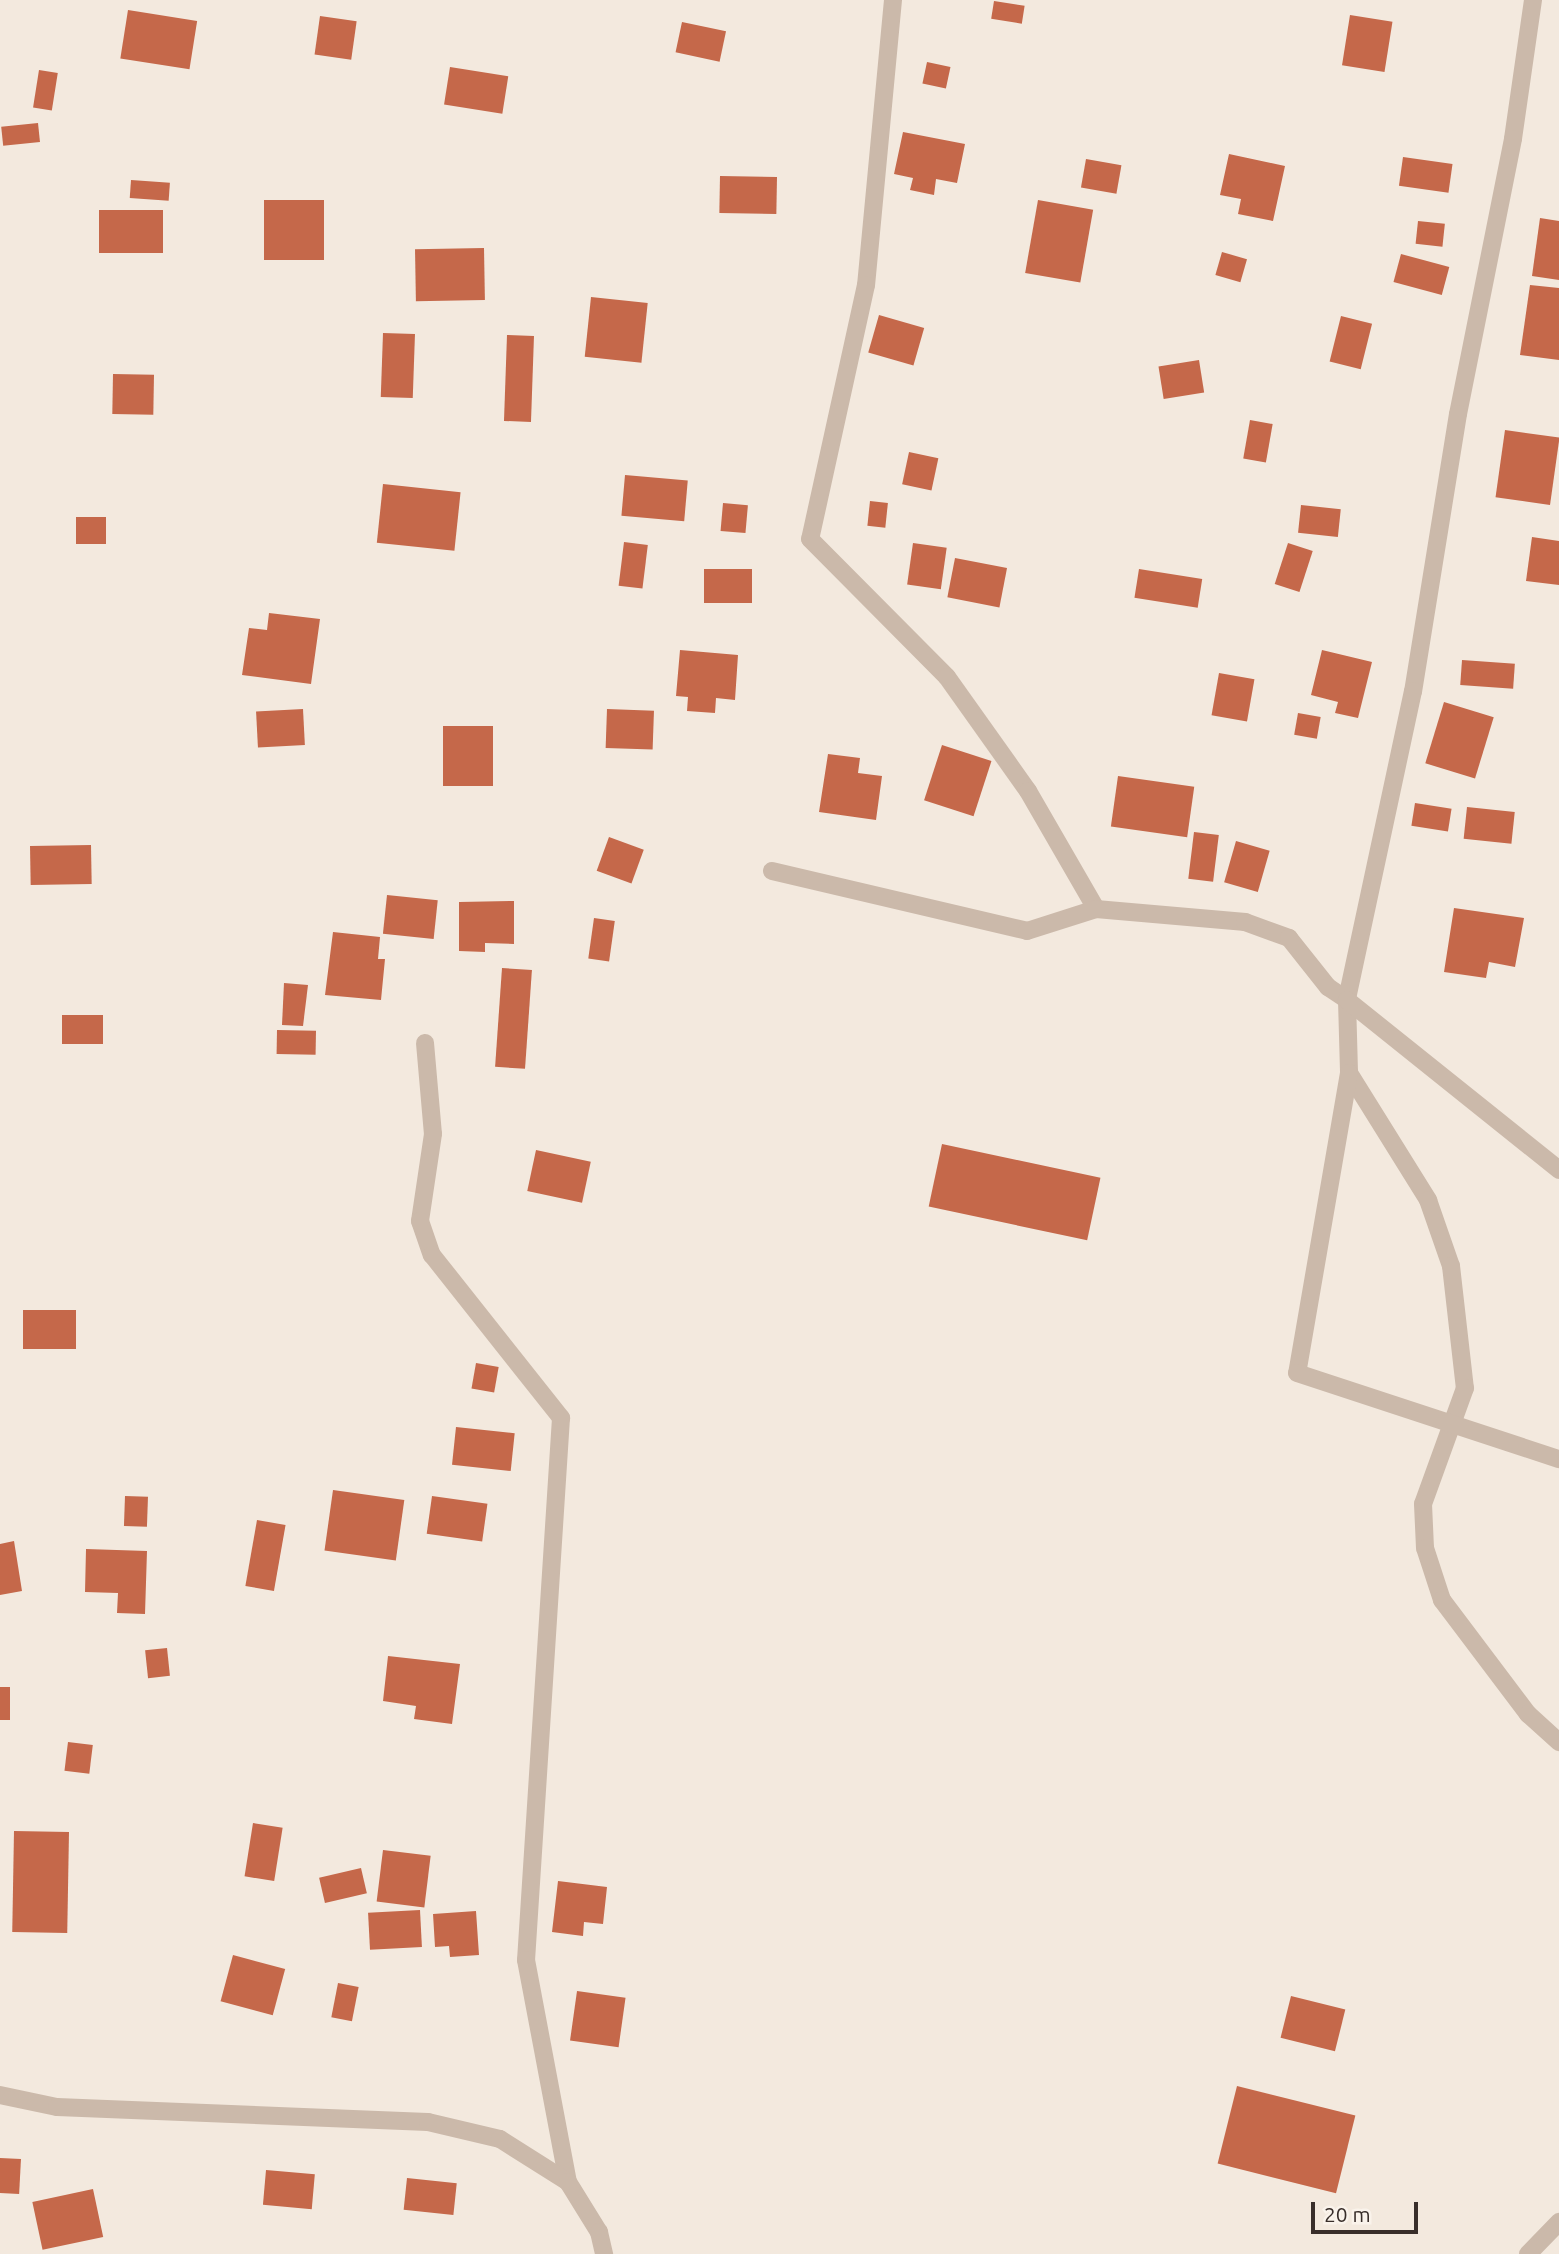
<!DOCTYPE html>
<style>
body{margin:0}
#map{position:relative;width:1559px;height:2254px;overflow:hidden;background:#f3e9de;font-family:Ubuntu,sans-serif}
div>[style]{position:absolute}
.building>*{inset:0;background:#c5684a;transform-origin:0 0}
.minor>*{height:18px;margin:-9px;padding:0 9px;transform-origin:9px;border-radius:9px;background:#cbb9aa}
span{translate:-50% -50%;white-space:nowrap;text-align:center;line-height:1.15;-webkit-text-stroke:7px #faf3eb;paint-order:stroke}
.scale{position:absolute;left:1311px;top:2202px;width:107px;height:32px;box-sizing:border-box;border:4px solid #382e2a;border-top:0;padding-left:9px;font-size:21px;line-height:24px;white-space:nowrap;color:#382e2a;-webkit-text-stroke:5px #faf3eb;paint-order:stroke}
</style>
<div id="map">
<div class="building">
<div style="left:994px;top:1px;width:31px;height:18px;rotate:9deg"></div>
<div style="left:128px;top:10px;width:70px;height:49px;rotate:9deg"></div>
<div style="left:1350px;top:15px;width:43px;height:51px;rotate:9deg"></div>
<div style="left:320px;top:16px;width:37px;height:39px;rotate:8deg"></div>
<div style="left:682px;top:22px;width:45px;height:31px;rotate:12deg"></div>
<div style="left:927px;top:62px;width:24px;height:22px;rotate:12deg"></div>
<div style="left:450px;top:67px;width:59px;height:38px;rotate:9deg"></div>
<div style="left:39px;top:70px;width:19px;height:38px;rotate:9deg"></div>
<div style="left:38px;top:123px;width:19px;height:37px;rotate:84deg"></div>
<div style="clip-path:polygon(903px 132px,965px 144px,957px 183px,936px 179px,934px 195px,910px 190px,913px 178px,894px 174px)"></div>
<div style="clip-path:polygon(1229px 154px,1285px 166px,1273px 221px,1238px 214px,1241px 199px,1220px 195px)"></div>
<div style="left:1403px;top:157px;width:50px;height:29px;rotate:8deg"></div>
<div style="left:1086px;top:159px;width:36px;height:29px;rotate:10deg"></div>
<div style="left:720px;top:176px;width:57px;height:37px;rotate:1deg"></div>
<div style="left:131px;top:180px;width:39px;height:18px;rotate:4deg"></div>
<div style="left:324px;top:200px;width:60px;height:60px;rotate:90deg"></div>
<div style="left:1038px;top:200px;width:56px;height:74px;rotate:10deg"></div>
<div style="left:99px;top:210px;width:64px;height:43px"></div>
<div style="clip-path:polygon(1540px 218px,1559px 221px,1559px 280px,1532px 276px)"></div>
<div style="left:1418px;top:221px;width:27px;height:23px;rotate:6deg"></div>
<div style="left:484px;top:248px;width:52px;height:69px;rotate:89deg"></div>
<div style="left:1222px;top:252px;width:26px;height:24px;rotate:16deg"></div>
<div style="left:1401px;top:254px;width:50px;height:29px;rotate:15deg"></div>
<div style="clip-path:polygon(1530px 285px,1559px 288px,1559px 360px,1520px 355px)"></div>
<div style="left:591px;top:297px;width:57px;height:60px;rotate:6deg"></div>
<div style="left:879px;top:315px;width:47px;height:39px;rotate:16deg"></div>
<div style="left:1341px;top:316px;width:32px;height:47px;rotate:14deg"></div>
<div style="left:383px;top:333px;width:32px;height:64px;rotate:2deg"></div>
<div style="left:507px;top:335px;width:27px;height:86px;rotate:2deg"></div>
<div style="left:1199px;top:360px;width:33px;height:41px;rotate:81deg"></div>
<div style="left:113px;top:374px;width:41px;height:40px;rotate:1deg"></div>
<div style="left:1250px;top:420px;width:23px;height:39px;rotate:10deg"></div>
<div style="left:1505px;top:430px;width:55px;height:68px;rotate:8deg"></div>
<div style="left:909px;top:452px;width:30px;height:33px;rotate:12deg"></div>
<div style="left:625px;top:475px;width:63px;height:41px;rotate:5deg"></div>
<div style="left:383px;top:484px;width:78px;height:59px;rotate:6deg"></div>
<div style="left:870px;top:501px;width:18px;height:25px;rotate:6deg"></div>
<div style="left:723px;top:503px;width:25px;height:28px;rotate:5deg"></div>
<div style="left:1301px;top:505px;width:40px;height:28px;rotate:6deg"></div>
<div style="left:76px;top:517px;width:30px;height:27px"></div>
<div style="clip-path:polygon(1532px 537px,1559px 541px,1559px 585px,1526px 581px)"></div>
<div style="left:624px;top:542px;width:24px;height:44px;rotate:7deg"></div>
<div style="left:913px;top:543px;width:34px;height:42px;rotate:8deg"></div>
<div style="left:1288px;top:543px;width:26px;height:43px;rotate:18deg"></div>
<div style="left:955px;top:558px;width:53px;height:40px;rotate:11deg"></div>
<div style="left:704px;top:569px;width:48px;height:34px"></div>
<div style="left:1139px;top:569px;width:64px;height:29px;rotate:9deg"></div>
<div style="clip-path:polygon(269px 613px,320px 619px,311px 684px,242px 675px,249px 628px,267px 630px)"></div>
<div style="clip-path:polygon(680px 650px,738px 655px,735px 700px,716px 698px,715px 713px,687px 711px,688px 697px,676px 696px)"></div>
<div style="clip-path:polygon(1322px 650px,1372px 662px,1358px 718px,1335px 713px,1338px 702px,1311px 695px)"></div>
<div style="left:1462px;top:660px;width:53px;height:25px;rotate:4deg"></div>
<div style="left:1219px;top:673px;width:36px;height:43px;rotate:10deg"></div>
<div style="left:1444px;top:702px;width:52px;height:64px;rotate:17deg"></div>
<div style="left:303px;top:709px;width:36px;height:47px;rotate:87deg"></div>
<div style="left:607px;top:709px;width:47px;height:39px;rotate:2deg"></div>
<div style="left:1298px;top:713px;width:23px;height:22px;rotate:10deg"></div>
<div style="left:443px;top:726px;width:50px;height:60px"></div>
<div style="left:942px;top:745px;width:52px;height:58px;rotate:18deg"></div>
<div style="clip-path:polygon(828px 754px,860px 758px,858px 773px,882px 776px,876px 820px,819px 812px)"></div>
<div style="left:1118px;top:776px;width:77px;height:51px;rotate:8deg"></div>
<div style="left:1415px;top:803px;width:37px;height:23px;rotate:9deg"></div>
<div style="left:1467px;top:807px;width:48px;height:32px;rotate:6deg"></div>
<div style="left:1194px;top:832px;width:25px;height:47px;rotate:7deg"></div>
<div style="left:609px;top:837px;width:37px;height:36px;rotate:20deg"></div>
<div style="left:1236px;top:841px;width:35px;height:43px;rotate:16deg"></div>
<div style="left:91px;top:845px;width:39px;height:61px;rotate:89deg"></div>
<div style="left:387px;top:895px;width:51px;height:39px;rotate:6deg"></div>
<div style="clip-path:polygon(514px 901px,514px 944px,485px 943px,485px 952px,459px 951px,459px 902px)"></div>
<div style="clip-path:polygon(1454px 908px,1524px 918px,1515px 967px,1489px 962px,1486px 978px,1444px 972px)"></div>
<div style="left:594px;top:918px;width:21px;height:41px;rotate:8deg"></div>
<div style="clip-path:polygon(333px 932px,380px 937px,378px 959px,385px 959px,381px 1000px,325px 995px)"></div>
<div style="left:502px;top:968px;width:30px;height:99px;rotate:4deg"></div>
<div style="clip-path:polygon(284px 983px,308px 985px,303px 1026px,282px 1025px)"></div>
<div style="left:62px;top:1015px;width:41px;height:29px"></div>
<div style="left:277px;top:1030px;width:39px;height:24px;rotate:1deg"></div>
<div style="left:942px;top:1144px;width:162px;height:64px;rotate:12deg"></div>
<div style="left:536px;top:1150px;width:56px;height:42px;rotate:12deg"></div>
<div style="left:23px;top:1310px;width:53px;height:39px"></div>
<div style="left:476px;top:1363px;width:23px;height:26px;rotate:10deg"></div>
<div style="left:456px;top:1427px;width:59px;height:38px;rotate:6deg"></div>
<div style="left:333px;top:1490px;width:72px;height:61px;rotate:8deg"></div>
<div style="left:125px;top:1496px;width:23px;height:30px;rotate:2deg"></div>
<div style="left:432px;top:1496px;width:56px;height:38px;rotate:8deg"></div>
<div style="left:257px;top:1520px;width:29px;height:67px;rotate:10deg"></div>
<div style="clip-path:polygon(14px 1541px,22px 1591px,0 1595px,0 1544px)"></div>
<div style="clip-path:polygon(86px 1549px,147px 1551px,145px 1614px,117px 1613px,118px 1593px,85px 1592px)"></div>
<div style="left:167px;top:1648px;width:28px;height:22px;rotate:84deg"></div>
<div style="clip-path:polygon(388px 1656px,460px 1664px,452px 1724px,414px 1719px,416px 1706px,383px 1701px)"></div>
<div style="left:0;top:1687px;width:10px;height:33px"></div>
<div style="left:68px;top:1742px;width:25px;height:29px;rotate:7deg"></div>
<div style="left:253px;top:1823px;width:30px;height:54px;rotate:9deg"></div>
<div style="left:14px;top:1831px;width:55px;height:101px;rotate:1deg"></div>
<div style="left:383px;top:1850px;width:48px;height:52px;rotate:7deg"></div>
<div style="left:361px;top:1868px;width:26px;height:43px;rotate:77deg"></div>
<div style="clip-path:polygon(558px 1881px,607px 1887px,603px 1924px,584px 1922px,583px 1936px,552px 1932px)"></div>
<div style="left:420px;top:1910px;width:37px;height:52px;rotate:87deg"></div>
<div style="clip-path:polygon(476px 1911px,479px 1955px,450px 1957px,449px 1946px,435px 1947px,433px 1914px)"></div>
<div style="left:233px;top:1955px;width:54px;height:48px;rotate:15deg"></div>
<div style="left:338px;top:1983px;width:21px;height:35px;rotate:11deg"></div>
<div style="left:577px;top:1991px;width:49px;height:50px;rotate:8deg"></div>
<div style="left:1291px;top:1996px;width:56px;height:43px;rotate:14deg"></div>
<div style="left:1237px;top:2086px;width:122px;height:80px;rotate:14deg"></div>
<div style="left:0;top:2158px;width:21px;height:35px;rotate:3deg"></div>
<div style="left:266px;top:2170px;width:49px;height:35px;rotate:5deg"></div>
<div style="left:407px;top:2178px;width:50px;height:32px;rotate:6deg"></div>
<div style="left:93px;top:2189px;width:49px;height:62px;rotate:78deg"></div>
</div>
<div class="minor">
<div style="left:893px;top:0;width:286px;rotate:95.4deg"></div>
<div style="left:866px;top:285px;width:260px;rotate:102.4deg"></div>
<div style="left:810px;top:539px;width:194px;rotate:45.2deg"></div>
<div style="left:947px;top:677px;width:140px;rotate:54.6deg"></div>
<div style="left:1028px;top:791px;width:136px;rotate:60deg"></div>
<div style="left:1096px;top:909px;width:150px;rotate:5deg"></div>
<div style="left:1245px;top:922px;width:47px;rotate:20deg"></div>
<div style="left:1289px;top:938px;width:63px;rotate:51.5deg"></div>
<div style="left:1328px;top:987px;width:23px;rotate:34deg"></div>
<div style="left:1347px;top:1000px;width:73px;rotate:88.4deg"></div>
<div style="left:1349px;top:1073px;width:150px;rotate:58.1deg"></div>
<div style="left:1428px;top:1200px;width:70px;rotate:70.8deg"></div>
<div style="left:1451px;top:1266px;width:123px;rotate:83.5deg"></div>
<div style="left:1465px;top:1388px;width:123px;rotate:109.9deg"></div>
<div style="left:1423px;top:1504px;width:44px;rotate:87.4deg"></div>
<div style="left:1425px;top:1548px;width:55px;rotate:71.9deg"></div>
<div style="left:1442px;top:1600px;width:143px;rotate:53deg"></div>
<div style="left:1528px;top:1714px;width:42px;rotate:42.1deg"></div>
<div style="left:1533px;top:0;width:140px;rotate:98.2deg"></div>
<div style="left:1513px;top:139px;width:280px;rotate:101.3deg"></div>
<div style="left:1458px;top:414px;width:281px;rotate:99.2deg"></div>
<div style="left:1413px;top:691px;width:316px;rotate:102.1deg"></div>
<div style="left:1347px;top:1000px;width:272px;rotate:38.7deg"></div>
<div style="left:772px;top:871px;width:262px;rotate:13.2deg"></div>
<div style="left:1027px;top:931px;width:72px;rotate:-17.7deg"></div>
<div style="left:425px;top:1043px;width:91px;rotate:85deg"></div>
<div style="left:433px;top:1134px;width:88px;rotate:98.5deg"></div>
<div style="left:420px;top:1221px;width:36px;rotate:71deg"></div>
<div style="left:432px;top:1255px;width:208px;rotate:51.6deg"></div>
<div style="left:561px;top:1418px;width:543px;rotate:93.69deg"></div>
<div style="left:526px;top:1960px;width:226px;rotate:79.3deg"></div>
<div style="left:1349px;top:1073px;width:304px;rotate:99.8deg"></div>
<div style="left:1297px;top:1373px;width:276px;rotate:18.2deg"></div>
<div style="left:0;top:2095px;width:58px;rotate:11.9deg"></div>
<div style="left:57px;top:2107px;width:371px;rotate:2.3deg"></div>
<div style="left:428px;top:2122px;width:74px;rotate:13.3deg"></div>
<div style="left:500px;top:2139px;width:80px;rotate:32.3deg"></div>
<div style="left:568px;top:2182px;width:59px;rotate:58.2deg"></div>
<div style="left:599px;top:2232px;width:23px;rotate:77deg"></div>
<div style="left:1528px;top:2254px;width:45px;rotate:-45.9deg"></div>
</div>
<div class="scale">20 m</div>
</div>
